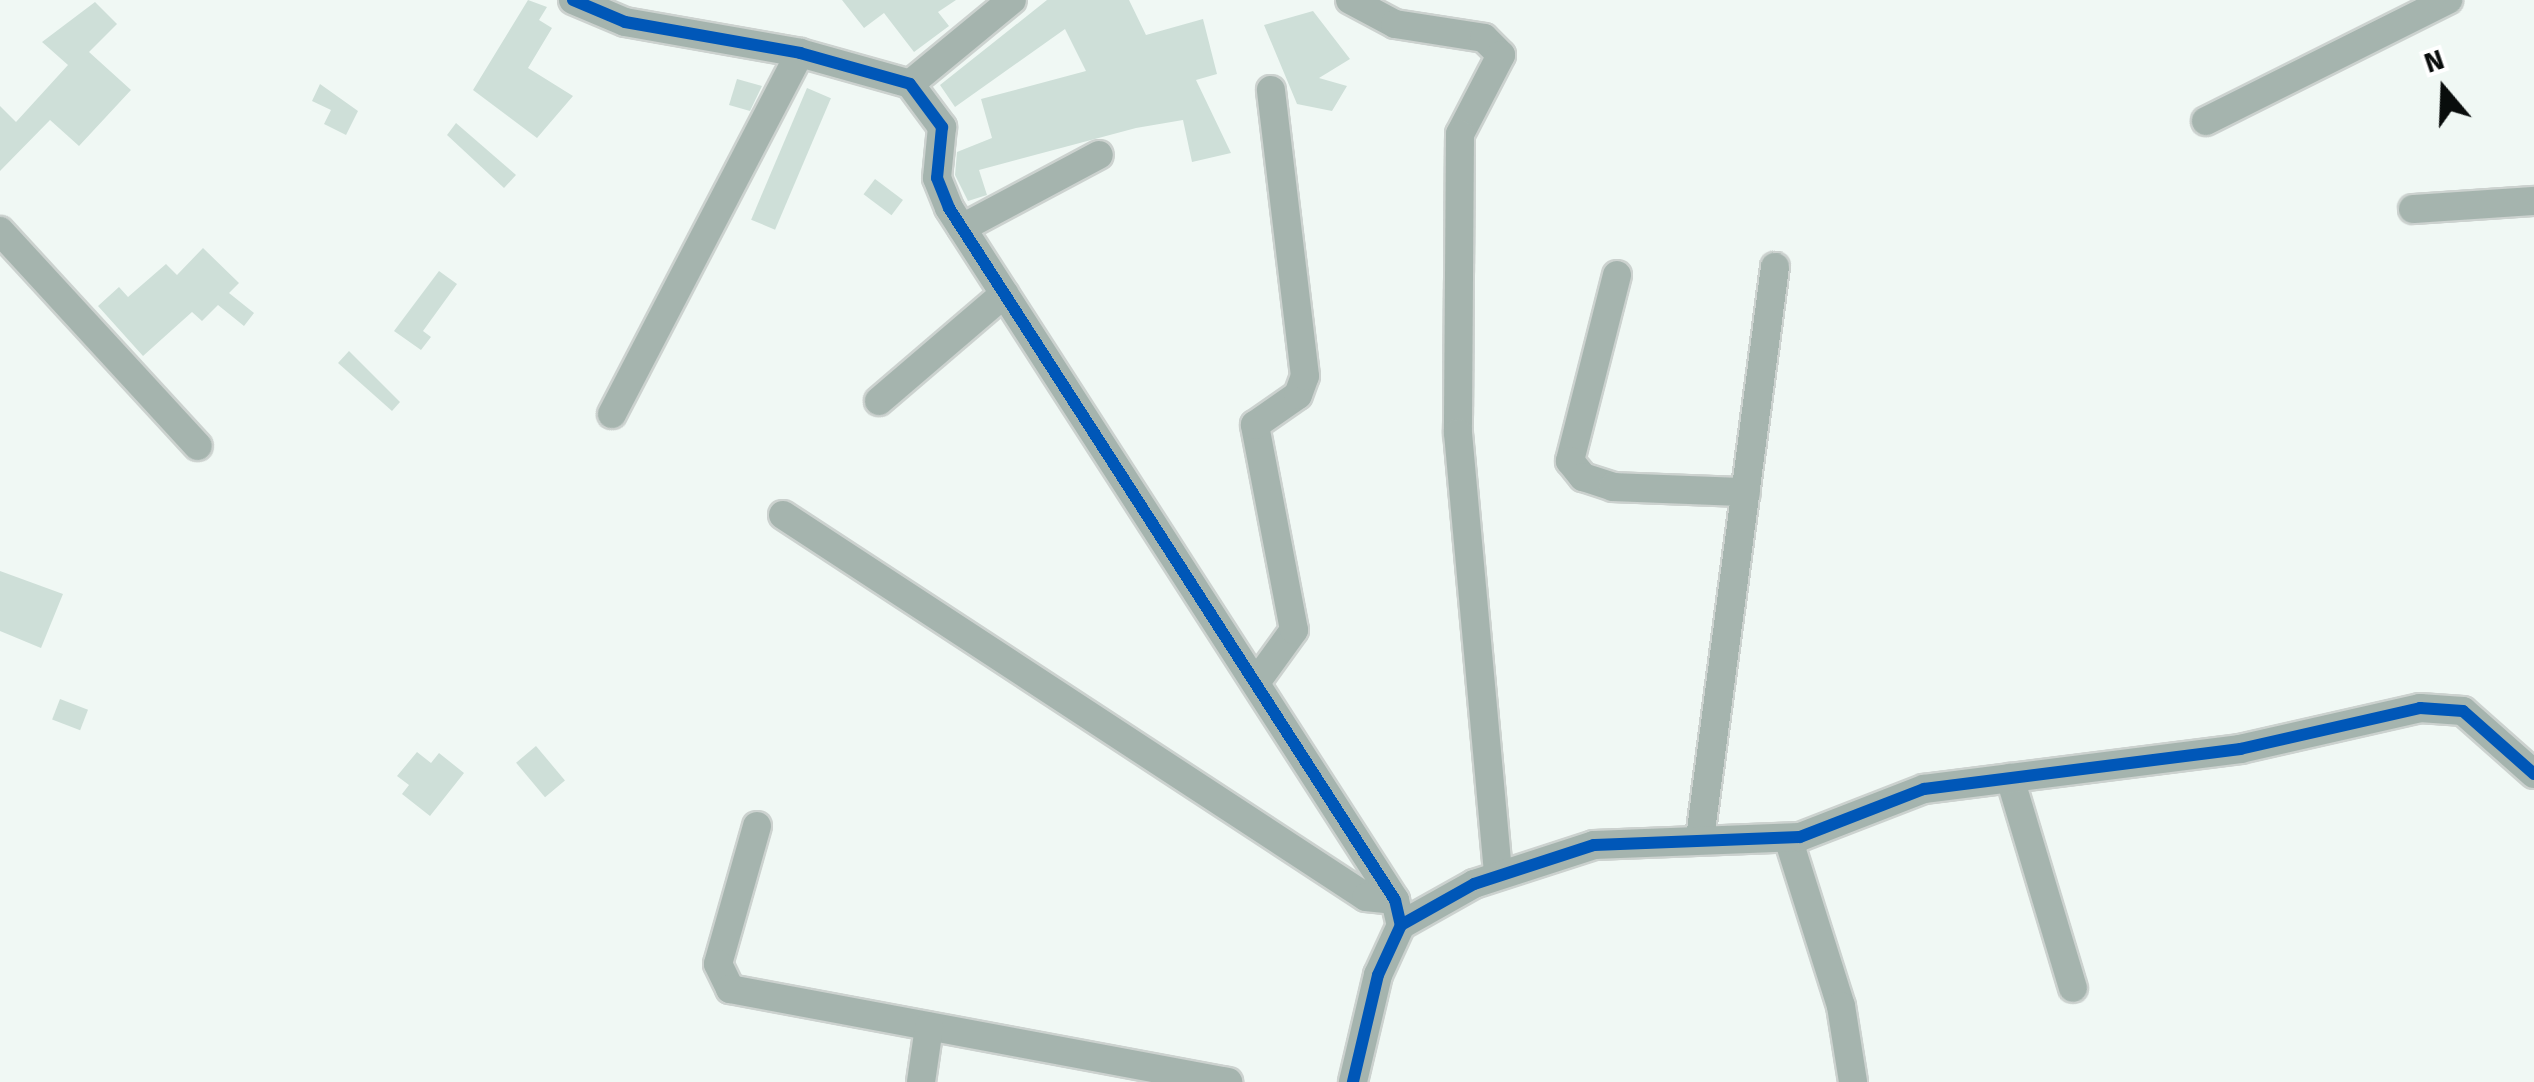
<!DOCTYPE html>
<style>
body{margin:0}
#map{position:relative;width:2534px;height:1082px;overflow:hidden;background:#f0f8f4;font-family:"Fira Sans",sans-serif}
div>[style]{position:absolute}
.building>*{inset:0;background:#cedfd8;transform-origin:0 0}
.roads{filter:drop-shadow(2px 0 #ccd2cf) drop-shadow(-2px 0 #ccd2cf) drop-shadow(0 2px #ccd2cf) drop-shadow(0 -2px #ccd2cf)}
.minor>*{height:28px;margin:-14px;padding:0 14px;transform-origin:14px;border-radius:14px;background:#a5b4ae}
.cycleway>*{height:12px;margin:-6px;padding:0 6px;transform-origin:6px;border-radius:6px;background:#0057b8}
span{translate:-50% -50%;white-space:nowrap;text-align:center;line-height:1.15;-webkit-text-stroke:8px #fff;paint-order:stroke}
.north{position:absolute;left:2394px;top:40px;width:100px;height:100px;-webkit-text-stroke:8px #fff;paint-order:stroke;rotate:341deg;font-size:28px;font-weight:700;line-height:40px;text-align:center;color:#090d0c}
.north::after{content:'';display:block;margin:auto;width:35px;height:45px;background:#090d0c;clip-path:polygon(50% 0,100% 100%,50% 72%,0 100%)}
</style>
<div id="map">
<div class="building">
<div style="clip-path:polygon(528px 0,547px 7px,539px 20px,552px 28px,528px 68px,573px 96px,537px 138px,473px 90px)"></div>
<div style="clip-path:polygon(842px 0,956px 0,938px 12px,949px 26px,914px 52px,884px 13px,864px 28px)"></div>
<div style="clip-path:polygon(1047px 0,1129px 0,1146px 35px,1203px 19px,1217px 74px,1196px 80px,1231px 153px,1192px 162px,1183px 120px,1136px 128px,979px 170px,987px 195px,968px 201px,955px 175px,957px 152px,992px 138px,981px 99px,1086px 71px,1065px 29px,955px 107px,940px 85px)"></div>
<div style="clip-path:polygon(95px 2px,117px 24px,89px 52px,131px 90px,79px 146px,50px 120px,0 171px,0 106px,16px 122px,68px 65px,42px 42px)"></div>
<div style="clip-path:polygon(1313px 11px,1350px 59px,1319px 78px,1347px 86px,1332px 111px,1297px 104px,1264px 25px)"></div>
<div style="clip-path:polygon(737px 79px,762px 86px,750px 111px,729px 105px)"></div>
<div style="clip-path:polygon(320px 84px,358px 111px,346px 135px,324px 124px,331px 110px,312px 101px)"></div>
<div style="left:807px;top:88px;width:26px;height:143px;rotate:23deg"></div>
<div style="clip-path:polygon(456px 123px,516px 175px,504px 188px,447px 135px)"></div>
<div style="left:875px;top:179px;width:35px;height:19px;rotate:37deg"></div>
<div style="clip-path:polygon(203px 248px,239px 283px,229px 293px,254px 313px,244px 326px,218px 305px,202px 321px,192px 312px,143px 356px,98px 306px,119px 287px,128px 297px,166px 264px,177px 275px)"></div>
<div style="clip-path:polygon(439px 271px,457px 284px,423px 331px,431px 337px,421px 350px,394px 331px)"></div>
<div style="clip-path:polygon(349px 351px,400px 402px,392px 411px,338px 363px)"></div>
<div style="clip-path:polygon(0 571px,63px 594px,41px 648px,0 631px)"></div>
<div style="left:60px;top:699px;width:30px;height:22px;rotate:21deg"></div>
<div style="left:536px;top:746px;width:45px;height:26px;rotate:50deg"></div>
<div style="clip-path:polygon(417px 752px,431px 763px,439px 753px,464px 773px,430px 816px,402px 794px,409px 785px,397px 776px)"></div>
</div>
<div class="roads">
<div class="minor">
<div style="left:573px;top:0;width:56px;rotate:22.9deg"></div>
<div style="left:625px;top:22px;width:178px;rotate:10deg"></div>
<div style="left:800px;top:53px;width:114px;rotate:15.7deg"></div>
<div style="left:910px;top:84px;width:54px;rotate:53.3deg"></div>
<div style="left:942px;top:127px;width:51px;rotate:95.6deg"></div>
<div style="left:937px;top:178px;width:32px;rotate:68deg"></div>
<div style="left:949px;top:208px;width:823px;rotate:57.2deg"></div>
<div style="left:1395px;top:900px;width:26px;rotate:77deg"></div>
<div style="left:1401px;top:925px;width:55px;rotate:114.7deg"></div>
<div style="left:1378px;top:975px;width:110px;rotate:103.2deg"></div>
<div style="left:1350px;top:0;width:51px;rotate:28.1deg"></div>
<div style="left:1395px;top:24px;width:90px;rotate:8.9deg"></div>
<div style="left:1484px;top:38px;width:24px;rotate:45deg"></div>
<div style="left:1501px;top:55px;width:89px;rotate:117.4deg"></div>
<div style="left:1460px;top:134px;width:299px;rotate:90.4deg"></div>
<div style="left:1458px;top:433px;width:443px;rotate:84.8deg"></div>
<div style="left:910px;top:84px;width:132px;rotate:-39.5deg"></div>
<div style="left:2206px;top:121px;width:271px;rotate:-26.6deg"></div>
<div style="left:2413px;top:209px;width:121px;rotate:-3.8deg"></div>
<div style="left:962px;top:228px;width:155px;rotate:-28.1deg"></div>
<div style="left:0;top:231px;width:292px;rotate:47.4deg"></div>
<div style="left:1617px;top:275px;width:192px;rotate:104.2deg"></div>
<div style="left:1570px;top:461px;width:21px;rotate:51deg"></div>
<div style="left:1583px;top:477px;width:32px;rotate:18deg"></div>
<div style="left:1613px;top:487px;width:133px;rotate:2.2deg"></div>
<div style="left:879px;top:401px;width:165px;rotate:-40.6deg"></div>
<div style="left:612px;top:414px;width:407px;rotate:-62.5deg"></div>
<div style="left:783px;top:515px;width:697px;rotate:33.23deg"></div>
<div style="left:1366px;top:897px;width:29px;rotate:6deg"></div>
<div style="left:1260px;top:677px;width:58px;rotate:-54.1deg"></div>
<div style="left:1294px;top:630px;width:209px;rotate:-100.8deg"></div>
<div style="left:1255px;top:425px;width:52px;rotate:-34.9deg"></div>
<div style="left:1298px;top:395px;width:20px;rotate:-70deg"></div>
<div style="left:1305px;top:376px;width:288px;rotate:-96.8deg"></div>
<div style="left:2010px;top:778px;width:219px;rotate:73.3deg"></div>
<div style="left:757px;top:826px;width:143px;rotate:105.8deg"></div>
<div style="left:718px;top:964px;width:28px;rotate:64deg"></div>
<div style="left:730px;top:989px;width:507px;rotate:10.58deg"></div>
<div style="left:1700px;top:838px;width:576px;rotate:-82.52deg"></div>
<div style="left:1788px;top:838px;width:176px;rotate:72.5deg"></div>
<div style="left:1841px;top:1006px;width:77px;rotate:81deg"></div>
<div style="left:1401px;top:925px;width:84px;rotate:-29.3deg"></div>
<div style="left:1474px;top:884px;width:126px;rotate:-18deg"></div>
<div style="left:1594px;top:845px;width:206px;rotate:-2.2deg"></div>
<div style="left:1800px;top:837px;width:133px;rotate:-21.2deg"></div>
<div style="left:1924px;top:789px;width:319px;rotate:-7.2deg"></div>
<div style="left:2240px;top:749px;width:185px;rotate:-12.8deg"></div>
<div style="left:2420px;top:708px;width:43px;rotate:4deg"></div>
<div style="left:2463px;top:711px;width:95px;rotate:41.6deg"></div>
<div style="left:921px;top:1082px;width:56px;rotate:-81.7deg"></div>
</div>
</div>
<div class="cycleway">
<div style="left:573px;top:0;width:56px;rotate:22.9deg"></div>
<div style="left:625px;top:22px;width:178px;rotate:10deg"></div>
<div style="left:800px;top:53px;width:114px;rotate:15.7deg"></div>
<div style="left:910px;top:84px;width:54px;rotate:53.3deg"></div>
<div style="left:942px;top:127px;width:51px;rotate:95.6deg"></div>
<div style="left:937px;top:178px;width:32px;rotate:68deg"></div>
<div style="left:949px;top:208px;width:823px;rotate:57.2deg"></div>
<div style="left:1395px;top:900px;width:26px;rotate:77deg"></div>
<div style="left:1401px;top:925px;width:55px;rotate:114.7deg"></div>
<div style="left:1378px;top:975px;width:110px;rotate:103.2deg"></div>
<div style="left:1401px;top:925px;width:84px;rotate:-29.3deg"></div>
<div style="left:1474px;top:884px;width:126px;rotate:-18deg"></div>
<div style="left:1594px;top:845px;width:206px;rotate:-2.2deg"></div>
<div style="left:1800px;top:837px;width:133px;rotate:-21.2deg"></div>
<div style="left:1924px;top:789px;width:319px;rotate:-7.2deg"></div>
<div style="left:2240px;top:749px;width:185px;rotate:-12.8deg"></div>
<div style="left:2420px;top:708px;width:43px;rotate:4deg"></div>
<div style="left:2463px;top:711px;width:95px;rotate:41.6deg"></div>
</div>
<div class="north">N</div>
</div>
